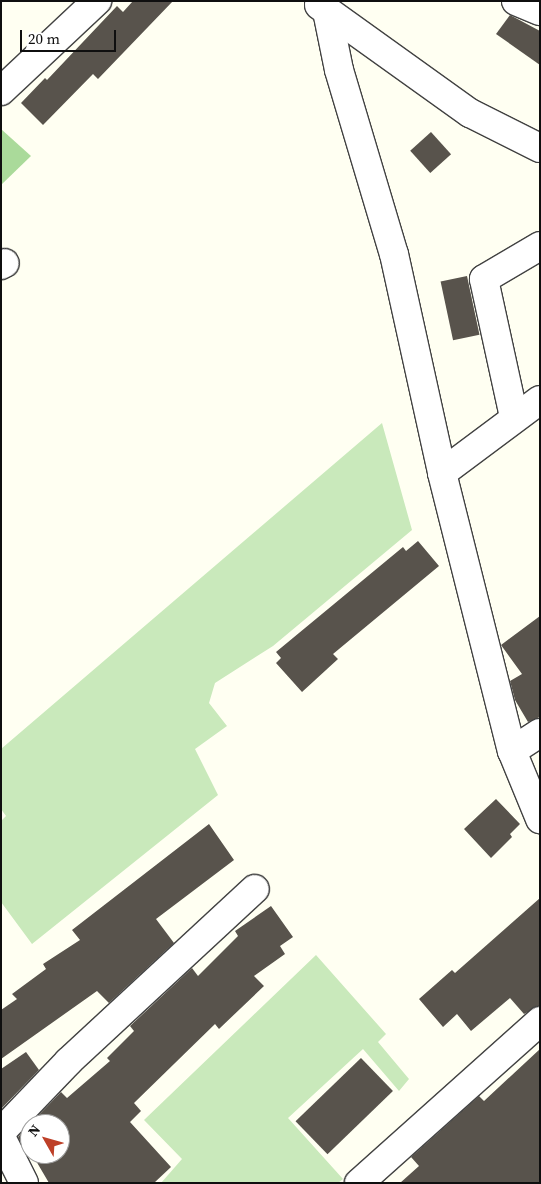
<!DOCTYPE html>
<style>
body{margin:0}
#map{position:relative;width:541px;height:1184px;overflow:hidden;background:#fffff2;font-family:"Source Serif 4",serif}
div>[style]{position:absolute}
.green>*{inset:0;background:#c9e9bb}
.forest>*{inset:0;background:#aada9a}
.building>*{inset:0;background:#58534c;transform-origin:0 0}
.roads{filter:drop-shadow(1px 0 #424242) drop-shadow(-1px 0 #424242) drop-shadow(0 1px #424242) drop-shadow(0 -1px #424242)}
.street>*{height:28px;margin:-14px;padding:0 14px;transform-origin:14px;border-radius:14px;background:#fff}
span{translate:-50% -50%;white-space:nowrap;text-align:center;line-height:1.15;-webkit-text-stroke:5px #fff;paint-order:stroke}
.frame{position:absolute;inset:0;border:2px solid #0f0f0f;pointer-events:none}
.north{position:absolute;left:20px;top:1114px;width:50px;height:50px;box-sizing:border-box;background:#fff;border:1px solid #9f9f9f;border-radius:50%;rotate:308deg;font-size:14px;font-weight:700;line-height:20px;text-align:center;color:#0f0f0f}
.north::after{content:'';display:block;margin:auto;width:18px;height:22px;background:#be4028;clip-path:polygon(50% 0,100% 100%,50% 72%,0 100%)}
.scale{position:absolute;left:20px;top:30px;width:96px;height:22px;box-sizing:border-box;border:2px solid #0f0f0f;border-top:0;padding-left:6px;font-size:15px;line-height:18px;white-space:nowrap;color:#0f0f0f;-webkit-text-stroke:4px #fff;paint-order:stroke}
</style>
<div id="map">
<div class="green">
<div style="clip-path:polygon(382px 423px,412px 530px,273px 646px,215px 683px,209px 703px,227px 726px,195px 749px,218px 795px,32px 944px,1px 902px,1px 821px,6px 816px,1px 809px,1px 749px)"></div>
<div style="clip-path:polygon(316px 955px,386px 1034px,378px 1042px,409px 1079px,399px 1091px,363px 1049px,288px 1118px,343px 1179px,338px 1183px,161px 1183px,182px 1159px,144px 1120px)"></div>
</div>
<div class="forest">
<div style="clip-path:polygon(1px 129px,31px 156px,1px 185px)"></div>
</div>
<div class="building">
<div style="clip-path:polygon(133px 1px,173px 1px,98px 79px,93px 74px,43px 125px,21px 103px,45px 78px,47px 80px,117px 6px,123px 12px)"></div>
<div style="clip-path:polygon(510px 15px,540px 31px,540px 65px,496px 34px)"></div>
<div style="left:431px;top:132px;width:30px;height:28px;rotate:48deg"></div>
<div style="left:467px;top:276px;width:60px;height:27px;rotate:78deg"></div>
<div style="clip-path:polygon(418px 541px,439px 566px,333px 654px,338px 659px,302px 692px,276px 663px,281px 658px,276px 652px,403px 547px,406px 551px)"></div>
<div style="clip-path:polygon(540px 616px,540px 717px,528px 722px,515px 700px,510px 681px,522px 674px,501px 645px)"></div>
<div style="clip-path:polygon(496px 799px,520px 824px,510px 834px,512px 837px,491px 858px,464px 829px)"></div>
<div style="clip-path:polygon(209px 824px,234px 860px,156px 919px,174px 943px,109px 1003px,97px 991px,1px 1059px,1px 1010px,17px 999px,12px 994px,46px 969px,43px 964px,80px 940px,72px 930px)"></div>
<div style="clip-path:polygon(540px 898px,540px 1006px,524px 1014px,510px 998px,471px 1031px,457px 1014px,443px 1027px,419px 999px,452px 970px,455px 973px)"></div>
<div style="clip-path:polygon(271px 906px,293px 937px,280px 946px,285px 954px,254px 976px,264px 986px,219px 1029px,215px 1024px,134px 1103px,141px 1111px,130px 1122px,171px 1167px,154px 1183px,49px 1183px,32px 1154px,60px 1154px,60px 1124px,30px 1124px,61px 1092px,67px 1098px,110px 1061px,107px 1058px,134px 1031px,130px 1026px,192px 968px,198px 976px,238px 936px,235px 931px)"></div>
<div style="clip-path:polygon(540px 1049px,540px 1183px,400px 1183px,419px 1166px,411px 1157px,479px 1096px,484px 1101px)"></div>
<div style="clip-path:polygon(26px 1052px,39px 1070px,1px 1109px,1px 1069px)"></div>
<div style="left:361px;top:1058px;width:46px;height:91px;rotate:46deg"></div>
<div style="clip-path:polygon(30px 1124px,30px 1153px,27px 1155px,18px 1137px)"></div>
</div>
<div class="roads">
<div class="street">
<div style="left:516px;top:1px;width:26px;rotate:23deg"></div>
<div style="left:319px;top:5px;width:186px;rotate:35.6deg"></div>
<div style="left:470px;top:113px;width:78px;rotate:26.6deg"></div>
<div style="left:327px;top:11px;width:60px;rotate:78.5deg"></div>
<div style="left:339px;top:70px;width:192px;rotate:73.4deg"></div>
<div style="left:394px;top:254px;width:224px;rotate:77.6deg"></div>
<div style="left:442px;top:473px;width:287px;rotate:75.9deg"></div>
<div style="left:512px;top:751px;width:74px;rotate:67.6deg"></div>
<div style="left:1px;top:91px;width:132px;rotate:-43.2deg"></div>
<div style="left:1px;top:265px;width:4px;rotate:-27deg"></div>
<div style="left:514px;top:417px;width:141px;rotate:-102.3deg"></div>
<div style="left:484px;top:279px;width:65px;rotate:-30.5deg"></div>
<div style="left:442px;top:473px;width:122px;rotate:-36.7deg"></div>
<div style="left:512px;top:751px;width:33px;rotate:-33deg"></div>
<div style="left:1px;top:1132px;width:98px;rotate:-46.2deg"></div>
<div style="left:69px;top:1061px;width:253px;rotate:-42.8deg"></div>
<div style="left:1px;top:1137px;width:51px;rotate:63.4deg"></div>
<div style="left:359px;top:1183px;width:243px;rotate:-41.8deg"></div>
</div>
</div>
<div class="frame"></div>
<div class="north">N</div>
<div class="scale">20 m</div>
</div>
